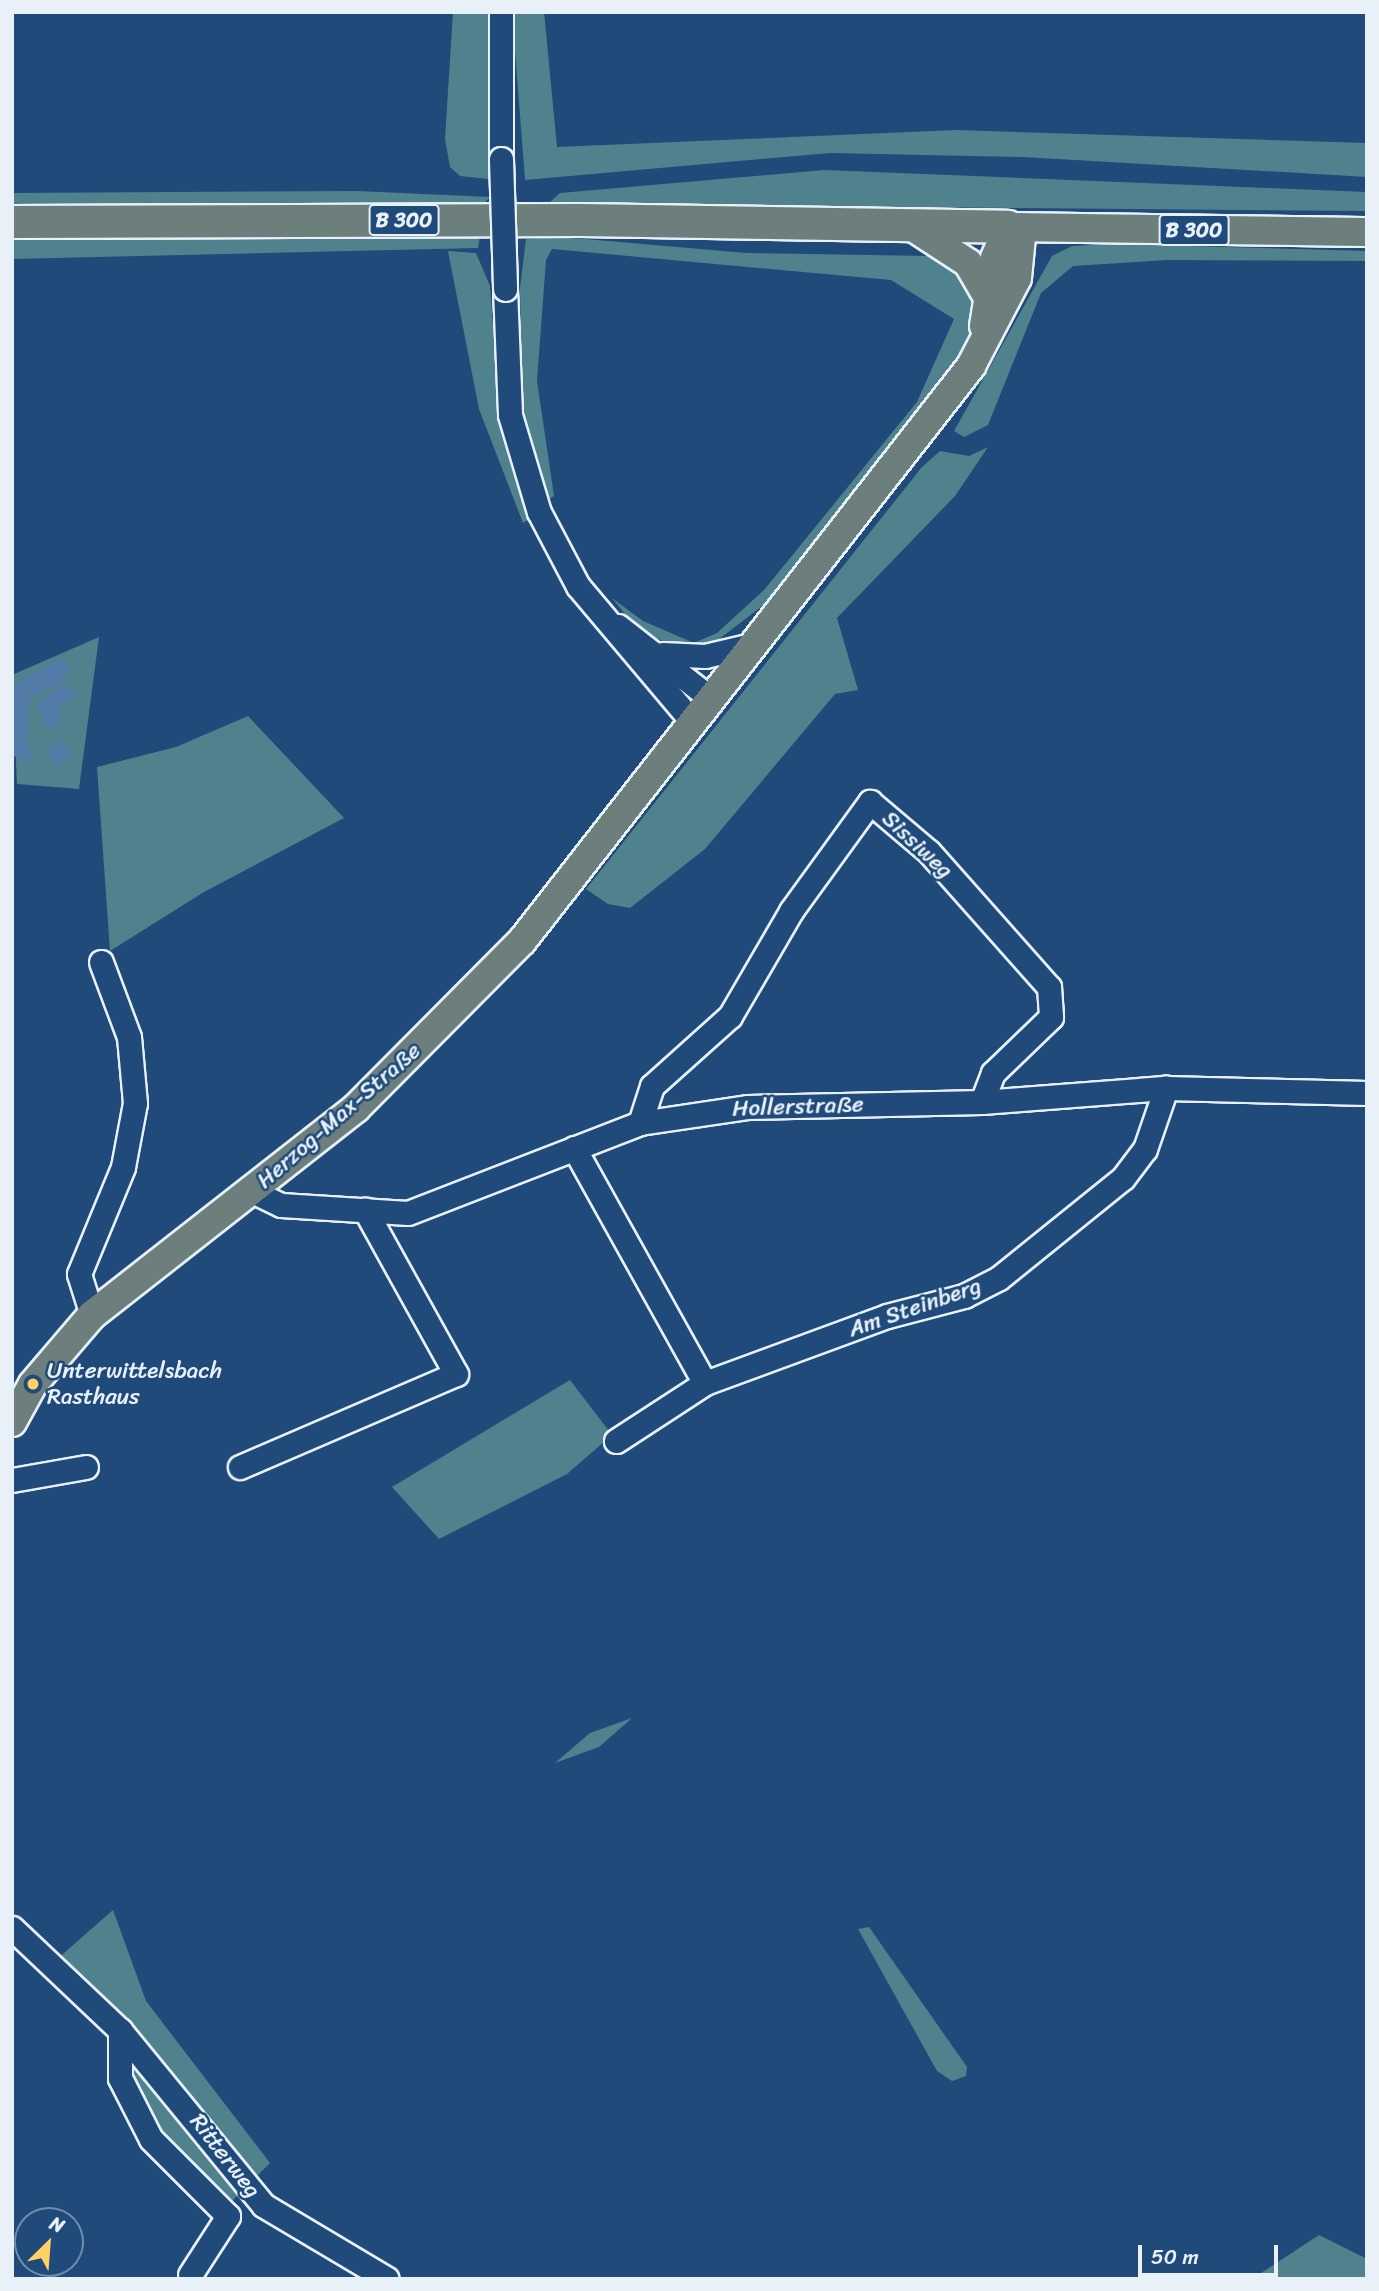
<!DOCTYPE html>
<meta charset="utf-8">
<style>
body{margin:0}
#map{position:relative;width:1379px;height:2291px;overflow:hidden;background:#1f4a7a;font-family:Sriracha,sans-serif}
div>[style]{position:absolute}
.green>*{inset:0;background:#50828d}
.water>*{inset:0;background:#527ba7}
.round{border-radius:50%}
.roads{filter:drop-shadow(2px 0 #e8f1f8) drop-shadow(-2px 0 #e8f1f8) drop-shadow(0 2px #e8f1f8) drop-shadow(0 -2px #e8f1f8)}
.minor>*{height:23px;margin:-11.5px;padding:0 11.5px;transform-origin:11.5px;border-radius:11.5px;background:#1f4a7a}
.major>*{height:28px;margin:-14px;padding:0 14px;transform-origin:14px;border-radius:14px;background:#6c7f7c}
.highway>*{height:32px;margin:-16px;padding:0 16px;transform-origin:16px;border-radius:16px;background:#6c7f7c}
.bridges{filter:drop-shadow(2px 0 #e8f1f8) drop-shadow(-2px 0 #e8f1f8) drop-shadow(0 2px #e8f1f8) drop-shadow(0 -2px #e8f1f8)}
.minor-bridge>*{height:23px;margin:-11.5px;padding:0 11.5px;transform-origin:11.5px;border-radius:11.5px;background:#1f4a7a}
.dots>*{width:19px;height:19px;translate:-50% -50%;box-sizing:border-box;border:4px solid #1f4a7a;border-radius:50%}
span{translate:-50% -50%;white-space:nowrap;text-align:center;line-height:1.15;-webkit-text-stroke:5px #1f4a7a;paint-order:stroke}
.shield-label span{padding:2px 5px;background:#1f4a7a;border:2px solid;border-radius:5px;-webkit-text-stroke-width:0}
.shield-label{font-size:21px;color:#e8f1f8;font-weight:700}
.street-label{font-size:23px;color:#e8f1f8}
.poi-label{font-size:23px;color:#e8f1f8}
.left{translate:0 -50%;text-align:left}
.frame{position:absolute;inset:0;border:14px solid #e8f1f8;pointer-events:none}
.north{position:absolute;left:14px;top:2207px;width:70px;height:70px;box-sizing:border-box;background:#1f4a7a;border:2px solid #6f8dac;border-radius:50%;rotate:25deg;font-size:19px;font-weight:700;line-height:28px;text-align:center;color:#e8f1f8}
.north::after{content:'';display:block;margin:auto;width:24px;height:32px;background:#ffd166;clip-path:polygon(50% 0,100% 100%,50% 72%,0 100%)}
.scale{position:absolute;left:1138px;top:2245px;width:140px;height:32px;box-sizing:border-box;border:4px solid #e8f1f8;border-top:0;padding-left:9px;font-size:21px;line-height:24px;white-space:nowrap;color:#e8f1f8;-webkit-text-stroke:5px #1f4a7a;paint-order:stroke}
</style>
<div id="map">
<div class="green">
<div style="clip-path:polygon(453px 12px,494px 12px,488px 179px,460px 176px,450px 167px,445px 139px)"></div>
<div style="clip-path:polygon(512px 12px,544px 12px,557px 147px,956px 130px,1367px 143px,1367px 177px,1023px 157px,830px 153px,525px 180px)"></div>
<div style="clip-path:polygon(824px 170px,1367px 192px,1367px 211px,548px 204px,560px 193px)"></div>
<div style="clip-path:polygon(357px 191px,490px 197px,480px 208px,126px 205px,12px 213px,12px 193px)"></div>
<div style="clip-path:polygon(12px 236px,480px 236px,478px 248px,12px 259px)"></div>
<div style="clip-path:polygon(562px 237px,746px 253px,931px 256px,951px 260px,976px 282px,977px 327px,962px 362px,810px 555px,765px 604px,706px 649px,682px 650px,637px 629px,612px 598px,643px 621px,694px 643px,717px 633px,764px 590px,917px 402px,954px 319px,891px 280px,552px 249px,546px 260px,537px 381px,554px 496px,545px 502px,522px 413px,520px 288px,526px 239px)"></div>
<div style="clip-path:polygon(1115px 244px,1367px 251px,1367px 261px,1167px 260px,1073px 266px,1041px 293px,988px 425px,964px 437px,954px 431px,1052px 256px,1072px 246px)"></div>
<div style="clip-path:polygon(448px 251px,476px 253px,490px 286px,500px 414px,531px 518px,523px 523px,479px 409px)"></div>
<div style="clip-path:polygon(988px 447px,955px 496px,837px 618px,858px 690px,835px 694px,705px 849px,630px 908px,608px 904px,586px 889px,922px 467px,940px 451px,969px 456px)"></div>
<div style="clip-path:polygon(99px 637px,79px 789px,17px 784px,12px 675px)"></div>
<div style="clip-path:polygon(248px 716px,344px 818px,204px 892px,110px 951px,97px 767px,176px 747px)"></div>
<div style="clip-path:polygon(570px 1380px,612px 1435px,567px 1474px,439px 1539px,392px 1487px)"></div>
<div style="clip-path:polygon(632px 1718px,599px 1747px,555px 1763px,590px 1733px)"></div>
<div style="clip-path:polygon(113px 1910px,146px 2001px,270px 2163px,257px 2176px,56px 1960px)"></div>
<div style="clip-path:polygon(869px 1927px,967px 2067px,966px 2076px,952px 2081px,937px 2071px,858px 1929px)"></div>
<div style="clip-path:polygon(125px 2054px,248px 2185px,228px 2205px,151px 2122px,125px 2078px)"></div>
<div style="clip-path:polygon(1319px 2235px,1367px 2259px,1367px 2279px,1252px 2279px)"></div>
</div>
<div class="water">
<div style="clip-path:polygon(63px 658px,70px 670px,62px 682px,30px 698px,26px 738px,32px 761px,22px 762px,12px 754px,12px 685px)"></div>
<div style="clip-path:polygon(59px 686px,71px 687px,75px 696px,69px 703px,61px 700px,59px 727px,48px 731px,37px 704px)"></div>
<div class="round" style="left:49px;top:743px;width:20px;height:20px"></div>
</div>
<div class="roads">
<div class="minor">
<div style="left:501px;top:12px;width:147px;rotate:90deg"></div>
<div style="left:505px;top:289px;width:126px;rotate:87.7deg"></div>
<div style="left:510px;top:415px;width:101px;rotate:73.4deg"></div>
<div style="left:539px;top:512px;width:84px;rotate:62.2deg"></div>
<div style="left:578px;top:586px;width:175px;rotate:49.9deg"></div>
<div style="left:618px;top:626px;width:115px;rotate:38deg"></div>
<div style="left:662px;top:654px;width:43px;rotate:2.7deg"></div>
<div style="left:705px;top:656px;width:47px;rotate:-13.4deg"></div>
<div style="left:640px;top:1123px;width:39px;rotate:-72deg"></div>
<div style="left:652px;top:1086px;width:105px;rotate:-41.9deg"></div>
<div style="left:730px;top:1016px;width:121px;rotate:-59.8deg"></div>
<div style="left:791px;top:911px;width:135px;rotate:-54.1deg"></div>
<div style="left:870px;top:802px;width:77px;rotate:40.3deg"></div>
<div style="left:929px;top:852px;width:181px;rotate:48.4deg"></div>
<div style="left:1049px;top:987px;width:30px;rotate:86deg"></div>
<div style="left:1051px;top:1017px;width:81px;rotate:136deg"></div>
<div style="left:993px;top:1073px;width:31px;rotate:111deg"></div>
<div style="left:574px;top:1148px;width:269px;rotate:60.9deg"></div>
<div style="left:252px;top:1191px;width:32px;rotate:26deg"></div>
<div style="left:281px;top:1205px;width:127px;rotate:3.6deg"></div>
<div style="left:408px;top:1213px;width:249px;rotate:-21.2deg"></div>
<div style="left:640px;top:1123px;width:108px;rotate:-8.5deg"></div>
<div style="left:747px;top:1107px;width:235px;rotate:-1.2deg"></div>
<div style="left:982px;top:1102px;width:185px;rotate:-4.4deg"></div>
<div style="left:1166px;top:1088px;width:201px;rotate:1.4deg"></div>
<div style="left:92px;top:1315px;width:43px;rotate:-107.6deg"></div>
<div style="left:79px;top:1274px;width:116px;rotate:-67.6deg"></div>
<div style="left:123px;top:1167px;width:65px;rotate:-79.4deg"></div>
<div style="left:135px;top:1103px;width:66px;rotate:-95.2deg"></div>
<div style="left:129px;top:1037px;width:80px;rotate:-110.5deg"></div>
<div style="left:616px;top:1441px;width:106px;rotate:-33.1deg"></div>
<div style="left:705px;top:1383px;width:194px;rotate:-20.2deg"></div>
<div style="left:887px;top:1316px;width:80px;rotate:-14.6deg"></div>
<div style="left:964px;top:1296px;width:39px;rotate:-27deg"></div>
<div style="left:999px;top:1278px;width:159px;rotate:-38.9deg"></div>
<div style="left:1123px;top:1178px;width:36px;rotate:-53deg"></div>
<div style="left:1145px;top:1149px;width:65px;rotate:-71deg"></div>
<div style="left:240px;top:1467px;width:235px;rotate:-23.3deg"></div>
<div style="left:456px;top:1374px;width:188px;rotate:-119deg"></div>
<div style="left:12px;top:1480px;width:75px;rotate:-10deg"></div>
<div style="left:12px;top:1928px;width:149px;rotate:43.4deg"></div>
<div style="left:120px;top:2030px;width:226px;rotate:50.7deg"></div>
<div style="left:263px;top:2205px;width:144px;rotate:30.8deg"></div>
<div style="left:120px;top:2030px;width:48px;rotate:90deg"></div>
<div style="left:120px;top:2078px;width:68px;rotate:63.1deg"></div>
<div style="left:151px;top:2139px;width:109px;rotate:45deg"></div>
<div style="left:228px;top:2216px;width:70px;rotate:122.8deg"></div>
</div>
<div class="major">
<div style="left:913px;top:227px;width:66px;rotate:33.2deg"></div>
<div style="left:968px;top:263px;width:44px;rotate:59.9deg"></div>
<div style="left:984px;top:326px;width:69px;rotate:-80.8deg"></div>
<div style="left:995px;top:258px;width:34px;rotate:-67deg"></div>
<div style="left:1008px;top:227px;width:359px;rotate:0.8deg"></div>
<div style="left:12px;top:1422px;width:43px;rotate:-61.1deg"></div>
<div style="left:33px;top:1384px;width:91px;rotate:-49.5deg"></div>
<div style="left:92px;top:1315px;width:335px;rotate:-38.1deg"></div>
<div style="left:356px;top:1108px;width:235px;rotate:-45.2deg"></div>
<div style="left:522px;top:941px;width:730px;rotate:-52.01deg"></div>
<div style="left:971px;top:366px;width:99px;rotate:-62.4deg"></div>
<div style="left:1017px;top:278px;width:51px;rotate:-84.4deg"></div>
</div>
<div class="highway">
<div style="left:12px;top:222px;width:568px;rotate:-0.2deg"></div>
<div style="left:580px;top:220px;width:428px;rotate:0.9deg"></div>
</div>
</div>
<div class="bridges">
<div class="minor-bridge">
<div style="left:501px;top:159px;width:130px;rotate:88.2deg"></div>
</div>
</div>
<div class="dots">
<div style="left:33px;top:1384px;background:#ffd166"></div>
</div>
<div class="shield-label">
<span style="left:404px;top:220px">B 300</span>
<span style="left:1194px;top:230px">B 300</span>
</div>
<div class="street-label">
<span style="left:917px;top:845px;rotate:43deg">Sissiweg</span>
<span style="left:798px;top:1107px;rotate:-2deg">Hollerstraße</span>
<span style="left:339px;top:1116px;rotate:-41deg">Herzog-Max-Straße</span>
<span style="left:915px;top:1308px;rotate:-19deg">Am Steinberg</span>
<span style="left:225px;top:2156px;rotate:52deg">Ritterweg</span>
</div>
<div class="poi-label">
<span class="left" style="left:47px;top:1384px">Unterwittelsbach<br>Rasthaus</span>
</div>
<div class="frame"></div>
<div class="north">N</div>
<div class="scale">50 m</div>
</div>
